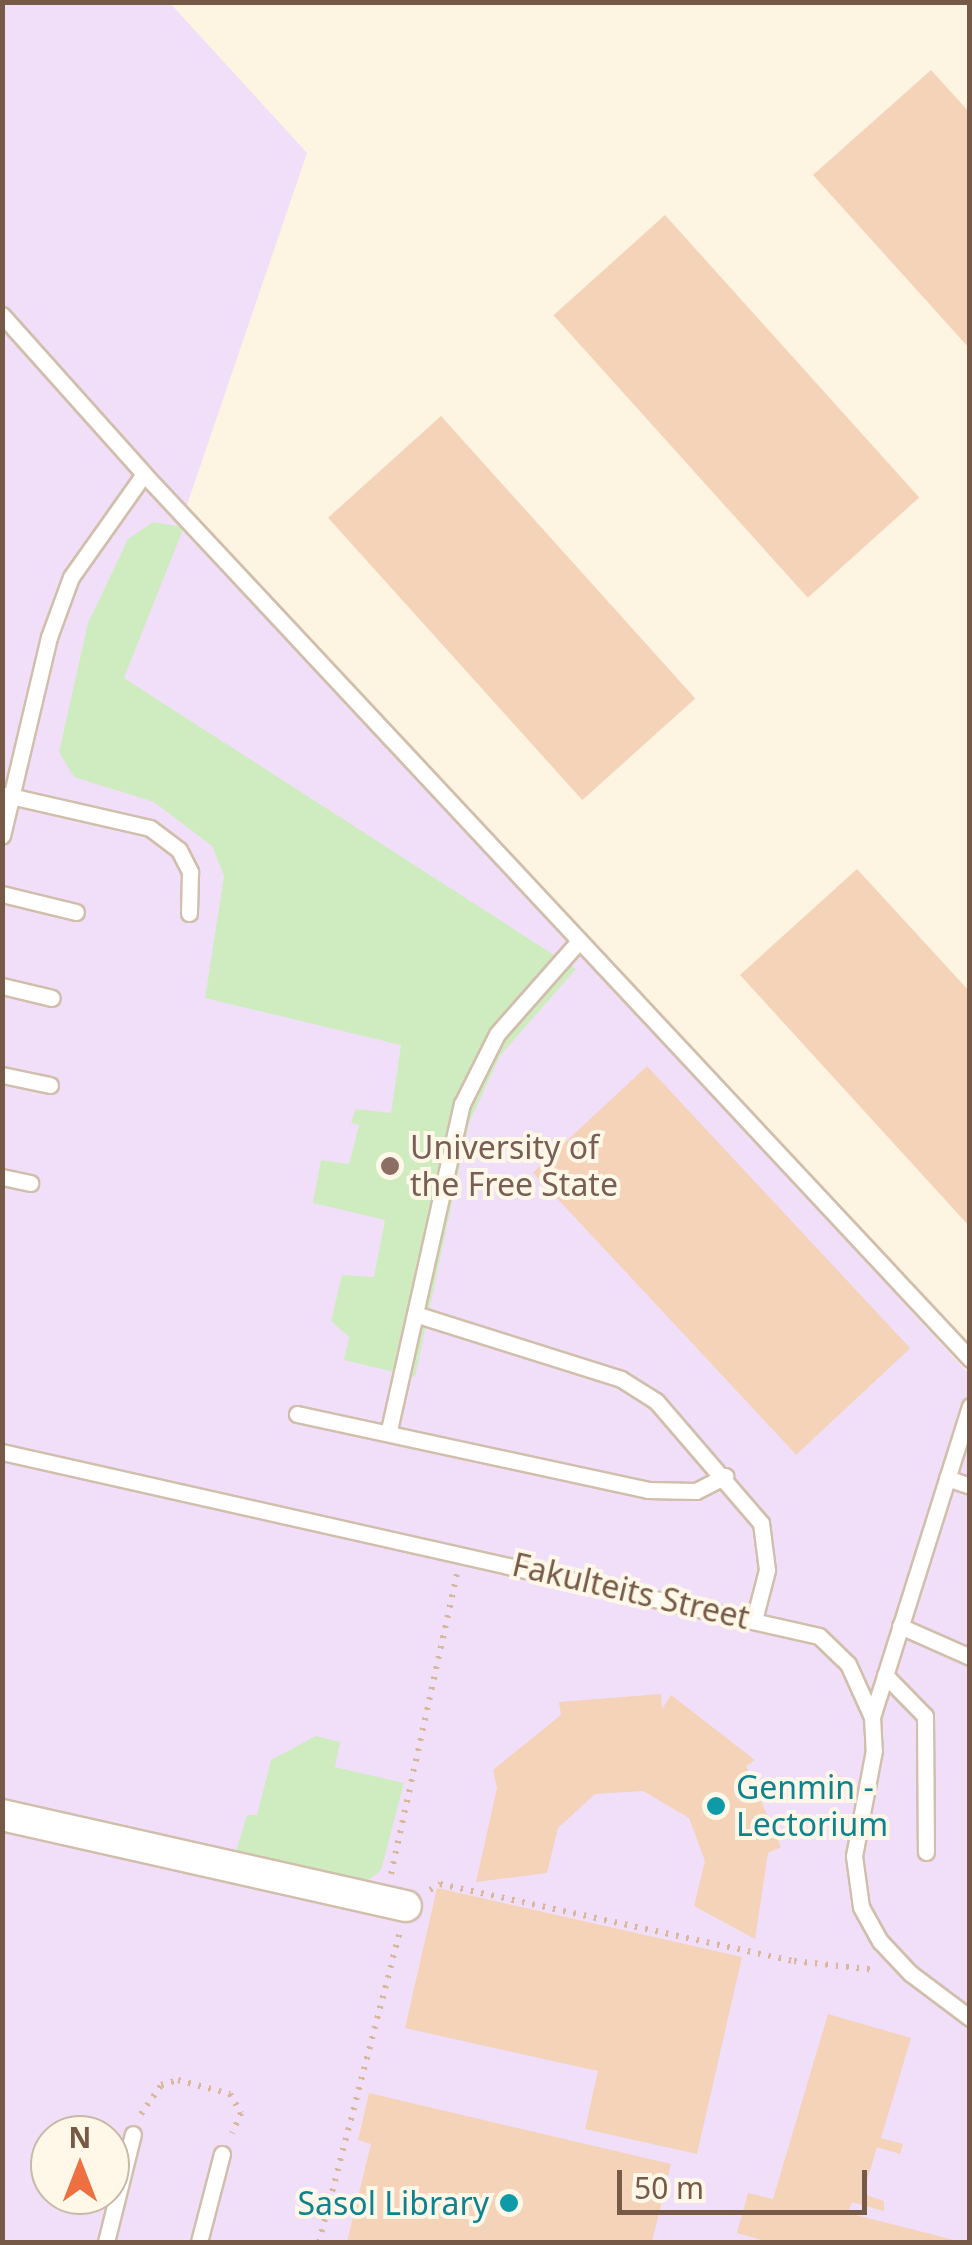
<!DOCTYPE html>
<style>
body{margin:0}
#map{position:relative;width:972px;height:2245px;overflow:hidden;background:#fdf4e2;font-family:"Noto Sans",sans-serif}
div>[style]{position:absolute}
.education>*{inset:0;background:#f1dffa}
.green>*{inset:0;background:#cfecc0}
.building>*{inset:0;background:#f4d3b8;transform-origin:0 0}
.path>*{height:6px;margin-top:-3px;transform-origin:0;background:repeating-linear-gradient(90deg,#d9b79b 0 2.5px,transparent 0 10.5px)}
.roads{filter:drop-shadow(2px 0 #d1beab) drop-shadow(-2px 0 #d1beab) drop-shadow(0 2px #d1beab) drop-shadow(0 -2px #d1beab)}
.lane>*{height:15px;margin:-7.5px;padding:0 7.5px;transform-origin:7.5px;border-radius:7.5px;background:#fff}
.street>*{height:30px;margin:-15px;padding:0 15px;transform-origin:15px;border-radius:15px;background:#fff}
.dots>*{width:28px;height:28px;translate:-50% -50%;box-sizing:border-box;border:5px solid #fff8e9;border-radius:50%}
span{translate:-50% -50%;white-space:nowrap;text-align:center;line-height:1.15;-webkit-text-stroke:8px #fff8e9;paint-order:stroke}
.education-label{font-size:32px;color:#785e54}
.left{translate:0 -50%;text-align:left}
.street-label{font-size:32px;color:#765a47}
.culture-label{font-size:32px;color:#0d838f}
.right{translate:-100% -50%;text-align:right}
.frame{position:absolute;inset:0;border:5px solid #765a47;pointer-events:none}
.north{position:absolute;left:30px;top:2115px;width:100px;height:100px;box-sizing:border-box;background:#fff8e9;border:2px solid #c8b9a8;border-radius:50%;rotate:0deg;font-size:28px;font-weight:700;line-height:40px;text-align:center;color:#765a47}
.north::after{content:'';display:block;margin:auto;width:35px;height:45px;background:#ee7041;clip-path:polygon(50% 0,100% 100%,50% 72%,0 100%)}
.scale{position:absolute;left:617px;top:2170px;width:250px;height:45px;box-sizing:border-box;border:5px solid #765a47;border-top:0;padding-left:12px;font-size:30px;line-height:35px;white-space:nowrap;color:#765a47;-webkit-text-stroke:8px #fff8e9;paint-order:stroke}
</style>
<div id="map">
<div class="education">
<div style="clip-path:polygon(evenodd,3px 3px,170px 3px,307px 153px,187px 505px,215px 545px,587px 959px,969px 1374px,969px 2242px,3px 2242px,3px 3px,50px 2135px,110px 2135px,110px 2195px,50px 2195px,50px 2135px)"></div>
</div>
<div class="green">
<div style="clip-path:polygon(153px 522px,184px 527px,124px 678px,576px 969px,500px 1056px,469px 1123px,415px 1377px,344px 1360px,349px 1337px,331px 1321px,342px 1275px,374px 1277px,385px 1220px,313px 1203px,321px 1160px,349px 1164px,359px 1125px,351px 1123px,356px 1109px,391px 1113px,401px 1045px,205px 998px,224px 876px,212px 846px,154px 802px,74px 777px,59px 752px,88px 623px,128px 539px)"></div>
<div style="clip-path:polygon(316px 1736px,340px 1742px,335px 1767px,404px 1783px,381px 1870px,370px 1879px,348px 1881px,234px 1858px,247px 1815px,257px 1815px,271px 1760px)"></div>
</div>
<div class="building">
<div style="clip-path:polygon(931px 70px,970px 113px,970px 349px,813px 175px)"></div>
<div style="left:665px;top:215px;width:380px;height:150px;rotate:48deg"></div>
<div style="left:441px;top:416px;width:380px;height:152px;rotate:48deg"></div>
<div style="clip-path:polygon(857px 869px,970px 992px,970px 1227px,740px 975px)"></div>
<div style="left:647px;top:1066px;width:386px;height:156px;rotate:47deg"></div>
<div style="clip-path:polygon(661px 1694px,662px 1709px,671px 1695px,755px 1760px,746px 1766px,781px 1847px,768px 1853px,755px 1939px,694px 1906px,705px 1861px,689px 1818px,643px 1791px,595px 1794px,558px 1828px,547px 1873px,476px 1882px,497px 1788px,493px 1770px,561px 1715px,559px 1702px)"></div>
<div style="clip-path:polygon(437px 1888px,742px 1957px,697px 2154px,585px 2129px,598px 2071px,405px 2028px)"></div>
<div style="clip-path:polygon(828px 2014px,911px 2038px,881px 2138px,903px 2144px,900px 2154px,877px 2147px,863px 2194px,884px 2201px,884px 2211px,852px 2202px,848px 2213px,962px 2242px,768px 2242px,737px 2233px,748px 2193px,773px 2199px)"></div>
<div style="clip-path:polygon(369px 2093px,671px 2164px,652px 2242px,347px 2242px,371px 2144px,358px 2140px)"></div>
</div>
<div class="path">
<div style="left:391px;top:1874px;width:307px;rotate:-77.6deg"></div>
<div style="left:430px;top:1890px;width:12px;rotate:-31deg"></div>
<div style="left:440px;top:1884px;width:362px;rotate:12.3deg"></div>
<div style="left:794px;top:1961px;width:83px;rotate:6.2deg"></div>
<div style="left:141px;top:2114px;width:35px;rotate:-55deg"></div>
<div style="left:161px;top:2085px;width:18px;rotate:-16deg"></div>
<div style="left:178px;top:2080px;width:54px;rotate:15.1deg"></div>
<div style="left:230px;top:2094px;width:22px;rotate:60deg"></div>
<div style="left:241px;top:2113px;width:22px;rotate:114deg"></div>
<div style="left:319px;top:2242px;width:318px;rotate:-75.4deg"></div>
</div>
<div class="roads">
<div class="lane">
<div style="left:2px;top:315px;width:213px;rotate:48.2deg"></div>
<div style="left:144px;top:474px;width:126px;rotate:125.3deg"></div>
<div style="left:71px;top:577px;width:64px;rotate:110.1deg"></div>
<div style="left:49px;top:637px;width:204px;rotate:103.3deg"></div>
<div style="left:144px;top:474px;width:1211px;rotate:46.97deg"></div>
<div style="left:6px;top:795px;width:148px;rotate:12.9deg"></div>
<div style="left:150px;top:828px;width:36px;rotate:37deg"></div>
<div style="left:179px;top:850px;width:25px;rotate:63deg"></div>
<div style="left:190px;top:872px;width:41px;rotate:91.4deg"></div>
<div style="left:2px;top:894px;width:76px;rotate:13.7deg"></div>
<div style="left:2px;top:986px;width:51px;rotate:13.5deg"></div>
<div style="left:2px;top:1075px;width:49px;rotate:11.8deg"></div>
<div style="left:2px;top:1177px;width:29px;rotate:12deg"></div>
<div style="left:415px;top:1314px;width:216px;rotate:17.5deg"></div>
<div style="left:621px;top:1379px;width:41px;rotate:32.2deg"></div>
<div style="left:656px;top:1401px;width:161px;rotate:49.3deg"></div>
<div style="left:761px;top:1523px;width:47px;rotate:82.7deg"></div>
<div style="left:767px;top:1570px;width:52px;rotate:104.6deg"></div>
<div style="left:297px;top:1414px;width:359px;rotate:12.2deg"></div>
<div style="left:648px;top:1490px;width:48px;rotate:1.2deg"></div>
<div style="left:696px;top:1491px;width:33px;rotate:-27deg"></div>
<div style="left:389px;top:1430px;width:334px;rotate:-77.4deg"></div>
<div style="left:462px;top:1104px;width:78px;rotate:-63.4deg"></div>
<div style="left:497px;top:1034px;width:124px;rotate:-48.6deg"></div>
<div style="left:2px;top:1452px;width:837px;rotate:12.69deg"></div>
<div style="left:819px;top:1636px;width:40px;rotate:44deg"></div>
<div style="left:848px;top:1664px;width:58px;rotate:65.6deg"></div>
<div style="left:872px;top:1717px;width:33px;rotate:87deg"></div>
<div style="left:874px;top:1750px;width:108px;rotate:100.7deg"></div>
<div style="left:854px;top:1856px;width:51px;rotate:82.2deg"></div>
<div style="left:861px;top:1907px;width:39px;rotate:61deg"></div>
<div style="left:880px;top:1941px;width:44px;rotate:46.8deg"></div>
<div style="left:910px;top:1973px;width:75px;rotate:36.9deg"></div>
<div style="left:947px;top:1478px;width:24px;rotate:19deg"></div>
<div style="left:900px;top:1626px;width:77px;rotate:23.9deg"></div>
<div style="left:885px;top:1675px;width:57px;rotate:45.7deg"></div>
<div style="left:925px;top:1716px;width:136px;rotate:89.6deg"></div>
<div style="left:872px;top:1717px;width:326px;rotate:-72.5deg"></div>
<div style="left:106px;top:2242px;width:111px;rotate:-76deg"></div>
<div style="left:199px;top:2242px;width:91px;rotate:-75.4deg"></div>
</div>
<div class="street">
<div style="left:2px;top:1815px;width:414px;rotate:12.7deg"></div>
</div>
</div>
<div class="dots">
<div style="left:390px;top:1166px;background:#8d6e63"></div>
<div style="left:716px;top:1806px;background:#0f9aa8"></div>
<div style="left:509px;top:2203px;background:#0f9aa8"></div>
</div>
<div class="education-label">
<span class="left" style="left:410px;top:1166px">University of<br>the Free State</span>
</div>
<div class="street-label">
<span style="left:631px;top:1591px;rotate:13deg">Fakulteits Street</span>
</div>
<div class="culture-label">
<span class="left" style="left:736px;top:1806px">Genmin -<br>Lectorium</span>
<span class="right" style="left:489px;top:2203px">Sasol Library</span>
</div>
<div class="frame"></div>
<div class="north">N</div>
<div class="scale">50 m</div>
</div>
